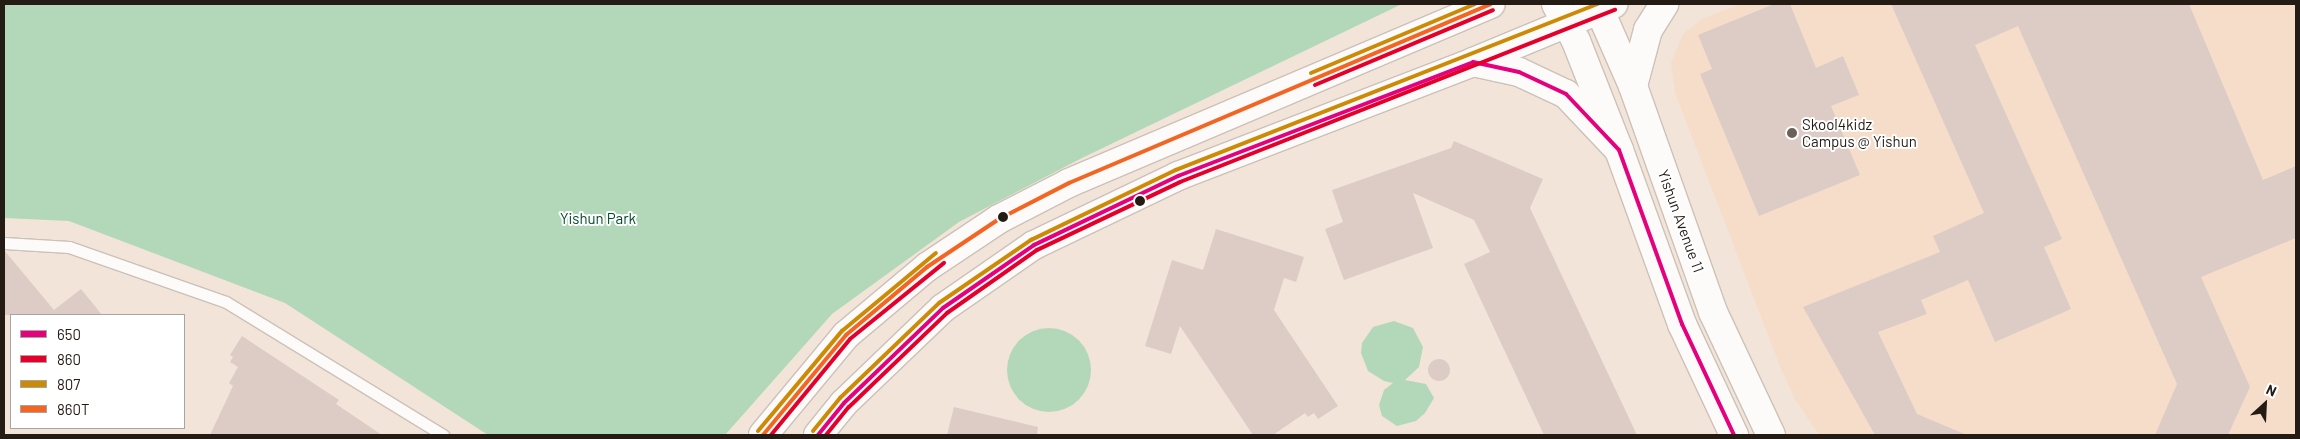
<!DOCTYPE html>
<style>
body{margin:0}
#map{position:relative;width:2300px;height:439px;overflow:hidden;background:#f2e4d8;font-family:Barlow,sans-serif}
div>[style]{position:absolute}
.built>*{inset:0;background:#f5ddc9}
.green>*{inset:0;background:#b3d8b9}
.round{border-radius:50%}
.building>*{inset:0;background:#ddccc5}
.roads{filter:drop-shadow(1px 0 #ccc1b8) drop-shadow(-1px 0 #ccc1b8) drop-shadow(0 1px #ccc1b8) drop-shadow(0 -1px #ccc1b8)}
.service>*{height:11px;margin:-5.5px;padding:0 5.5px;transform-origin:5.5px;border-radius:5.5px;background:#fdfbf9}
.tertiary>*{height:28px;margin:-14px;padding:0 14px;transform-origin:14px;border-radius:14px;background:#fdfbf9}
.secondary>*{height:28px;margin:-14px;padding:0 14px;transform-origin:14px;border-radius:14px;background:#fdfbf9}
.bus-1>*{height:4px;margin:-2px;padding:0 2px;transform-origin:2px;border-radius:2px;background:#e5007d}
.bus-2>*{height:4px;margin:-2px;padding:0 2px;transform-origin:2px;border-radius:2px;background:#e4002b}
.bus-3>*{height:4px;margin:-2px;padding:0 2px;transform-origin:2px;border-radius:2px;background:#cd8a04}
.bus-4>*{height:4px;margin:-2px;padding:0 2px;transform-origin:2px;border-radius:2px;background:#f26522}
.dots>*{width:14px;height:14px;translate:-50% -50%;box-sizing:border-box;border:2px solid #fff;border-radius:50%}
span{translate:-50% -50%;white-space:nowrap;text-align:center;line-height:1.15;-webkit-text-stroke:4px #fff;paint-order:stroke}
.poi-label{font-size:15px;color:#241b14}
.left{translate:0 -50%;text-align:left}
.park-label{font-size:15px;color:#014b2b}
.street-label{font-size:15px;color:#241b14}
.frame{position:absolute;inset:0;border:5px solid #241b14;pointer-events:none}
.legend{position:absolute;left:10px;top:314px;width:175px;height:115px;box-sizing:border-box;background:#fff;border:1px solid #a7a4a1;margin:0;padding:6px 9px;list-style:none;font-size:15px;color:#241b14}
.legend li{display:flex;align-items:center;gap:10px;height:25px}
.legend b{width:25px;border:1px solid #a7a4a1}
.north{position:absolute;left:2240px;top:379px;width:50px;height:50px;-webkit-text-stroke:4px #fff;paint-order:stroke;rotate:25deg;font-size:14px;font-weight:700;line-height:20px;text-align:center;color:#241b14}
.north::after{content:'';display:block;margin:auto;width:18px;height:22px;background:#241b14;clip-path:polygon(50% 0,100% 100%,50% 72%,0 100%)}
</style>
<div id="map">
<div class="built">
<div style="clip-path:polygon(1740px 4px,2296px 4px,2296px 435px,1819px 435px,1795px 399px,1781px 369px,1675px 93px,1671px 62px,1683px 34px,1702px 19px)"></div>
</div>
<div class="green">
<div style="clip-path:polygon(4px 4px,1402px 4px,1082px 158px,959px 222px,832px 314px,725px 435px,488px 435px,285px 303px,69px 221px,4px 218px)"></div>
<div style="clip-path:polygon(1394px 321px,1413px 328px,1423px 347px,1419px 367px,1405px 380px,1426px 384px,1434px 398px,1425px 413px,1416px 421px,1397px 426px,1382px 416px,1379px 405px,1384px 390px,1393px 383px,1384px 381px,1368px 371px,1361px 353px,1362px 343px,1373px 327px)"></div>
<div class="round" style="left:1007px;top:328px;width:84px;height:84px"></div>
</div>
<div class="building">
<div style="clip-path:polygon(1774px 4px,1790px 4px,1816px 68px,1843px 56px,1859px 95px,1831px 106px,1860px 175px,1759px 216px,1700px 74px,1712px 69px,1698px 35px)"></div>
<div style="clip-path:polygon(1891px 4px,2189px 4px,2263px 180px,2296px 166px,2296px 238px,2201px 277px,2250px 387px,2228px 435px,2155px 435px,2177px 384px,2018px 26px,1975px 45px,2062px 239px,2044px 247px,2071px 309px,1995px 342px,1968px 280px,1921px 300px,1927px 314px,1878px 332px,1917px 414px,1967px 435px,1875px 435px,1803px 307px,1940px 252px,1933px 236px,1984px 213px)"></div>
<div style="clip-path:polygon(1454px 141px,1543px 179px,1530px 208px,1637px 435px,1544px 435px,1464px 264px,1490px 252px,1474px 220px,1413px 193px,1433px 248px,1344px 280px,1325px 229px,1343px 222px,1332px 190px,1451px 148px)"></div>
<div style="clip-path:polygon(1216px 229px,1304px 257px,1296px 282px,1284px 278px,1274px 310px,1338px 406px,1318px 419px,1314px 413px,1308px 417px,1305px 413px,1273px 435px,1253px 435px,1180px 326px,1171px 354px,1145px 346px,1172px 260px,1203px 270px)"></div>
<div style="clip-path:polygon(4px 250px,54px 310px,81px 289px,102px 315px,4px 315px)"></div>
<div style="clip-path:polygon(242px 336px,339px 400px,336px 404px,382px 435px,210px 435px,233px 386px,229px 383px,238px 367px,230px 362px,233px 357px,230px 355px)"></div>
<div class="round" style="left:1428px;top:359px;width:22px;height:22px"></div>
<div style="clip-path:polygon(954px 407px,1038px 427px,1037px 435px,947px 435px)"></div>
</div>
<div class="roads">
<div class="service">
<div style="left:4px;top:243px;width:65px;rotate:3.5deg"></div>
<div style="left:69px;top:247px;width:166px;rotate:19.3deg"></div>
<div style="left:226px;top:302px;width:255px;rotate:31.5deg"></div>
</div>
<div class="tertiary">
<div style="left:1556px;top:4px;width:42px;rotate:61.6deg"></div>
<div style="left:1576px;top:41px;width:117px;rotate:68.5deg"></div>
<div style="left:1619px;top:150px;width:185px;rotate:70.1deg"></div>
<div style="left:1682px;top:324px;width:123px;rotate:64.9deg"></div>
<div style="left:1597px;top:4px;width:90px;rotate:66.3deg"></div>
<div style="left:1633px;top:86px;width:240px;rotate:70.5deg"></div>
<div style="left:1713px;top:312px;width:136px;rotate:64.8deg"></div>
</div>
<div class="secondary">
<div style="left:1473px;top:62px;width:47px;rotate:12.3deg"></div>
<div style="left:1519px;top:72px;width:52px;rotate:25.1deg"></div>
<div style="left:1566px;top:94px;width:77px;rotate:46.6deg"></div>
<div style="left:1633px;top:86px;width:58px;rotate:-75deg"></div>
<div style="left:1648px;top:30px;width:31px;rotate:-58deg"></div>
<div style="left:763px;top:435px;width:130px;rotate:-50.3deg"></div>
<div style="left:846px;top:335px;width:106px;rotate:-40deg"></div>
<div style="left:927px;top:267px;width:87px;rotate:-33.7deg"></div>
<div style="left:999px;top:219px;width:79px;rotate:-27.2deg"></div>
<div style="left:1069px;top:183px;width:458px;rotate:-23deg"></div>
<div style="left:818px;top:435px;width:41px;rotate:-50.9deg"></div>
<div style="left:844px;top:403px;width:137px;rotate:-43.8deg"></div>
<div style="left:943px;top:308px;width:111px;rotate:-34.7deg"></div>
<div style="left:1034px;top:245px;width:160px;rotate:-25.6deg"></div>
<div style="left:1178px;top:176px;width:316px;rotate:-21.1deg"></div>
<div style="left:1473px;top:62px;width:152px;rotate:-22.5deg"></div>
</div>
</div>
<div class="bus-1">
<div style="left:1473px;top:62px;width:47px;rotate:12.3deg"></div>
<div style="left:1519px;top:72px;width:52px;rotate:25.1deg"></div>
<div style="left:1566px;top:94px;width:77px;rotate:46.6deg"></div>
<div style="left:1619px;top:150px;width:185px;rotate:70.1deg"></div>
<div style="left:1682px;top:324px;width:123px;rotate:64.9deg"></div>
<div style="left:818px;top:435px;width:41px;rotate:-50.9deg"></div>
<div style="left:844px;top:403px;width:137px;rotate:-43.8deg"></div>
<div style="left:943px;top:308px;width:111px;rotate:-34.7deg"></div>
<div style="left:1034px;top:245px;width:160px;rotate:-25.6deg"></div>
<div style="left:1178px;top:176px;width:316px;rotate:-21.1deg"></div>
</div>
<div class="bus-2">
<div style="left:1315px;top:85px;width:193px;rotate:-22.8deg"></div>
<div style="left:771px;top:435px;width:124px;rotate:-50.5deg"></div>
<div style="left:850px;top:339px;width:121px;rotate:-39deg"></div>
<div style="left:826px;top:435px;width:36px;rotate:-51deg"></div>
<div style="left:849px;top:407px;width:136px;rotate:-43.8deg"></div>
<div style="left:947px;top:313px;width:110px;rotate:-35deg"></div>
<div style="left:1037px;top:250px;width:158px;rotate:-25.4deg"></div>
<div style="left:1180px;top:182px;width:468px;rotate:-21.6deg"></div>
</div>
<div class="bus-3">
<div style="left:1311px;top:73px;width:178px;rotate:-22.8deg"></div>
<div style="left:758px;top:431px;width:131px;rotate:-50deg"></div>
<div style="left:842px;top:331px;width:122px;rotate:-39.7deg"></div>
<div style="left:813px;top:431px;width:43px;rotate:-50.7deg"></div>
<div style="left:840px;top:398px;width:137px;rotate:-43.8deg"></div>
<div style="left:939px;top:303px;width:112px;rotate:-34.4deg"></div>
<div style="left:1031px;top:240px;width:161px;rotate:-25.8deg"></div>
<div style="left:1176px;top:170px;width:453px;rotate:-21.5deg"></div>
</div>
<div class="bus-4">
<div style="left:763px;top:435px;width:130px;rotate:-50.3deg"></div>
<div style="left:846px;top:335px;width:106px;rotate:-40deg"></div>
<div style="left:927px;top:267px;width:87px;rotate:-33.7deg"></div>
<div style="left:999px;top:219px;width:79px;rotate:-27.2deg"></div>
<div style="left:1069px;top:183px;width:458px;rotate:-23deg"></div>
</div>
<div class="dots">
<div style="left:1792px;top:133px;background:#6c6159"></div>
<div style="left:1140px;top:201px;background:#241b14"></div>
<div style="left:1003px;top:217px;background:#241b14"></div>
</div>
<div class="poi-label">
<span class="left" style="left:1802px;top:133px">Skool4kidz<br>Campus @ Yishun</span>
</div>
<div class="park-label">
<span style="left:598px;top:219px">Yishun Park</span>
</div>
<div class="street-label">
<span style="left:1681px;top:221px;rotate:70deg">Yishun Avenue 11</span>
</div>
<div class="frame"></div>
<ul class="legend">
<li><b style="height:6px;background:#e5007d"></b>650</li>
<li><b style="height:6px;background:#e4002b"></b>860</li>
<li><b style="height:6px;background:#cd8a04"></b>807</li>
<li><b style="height:6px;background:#f26522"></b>860T</li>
</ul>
<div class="north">N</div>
</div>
